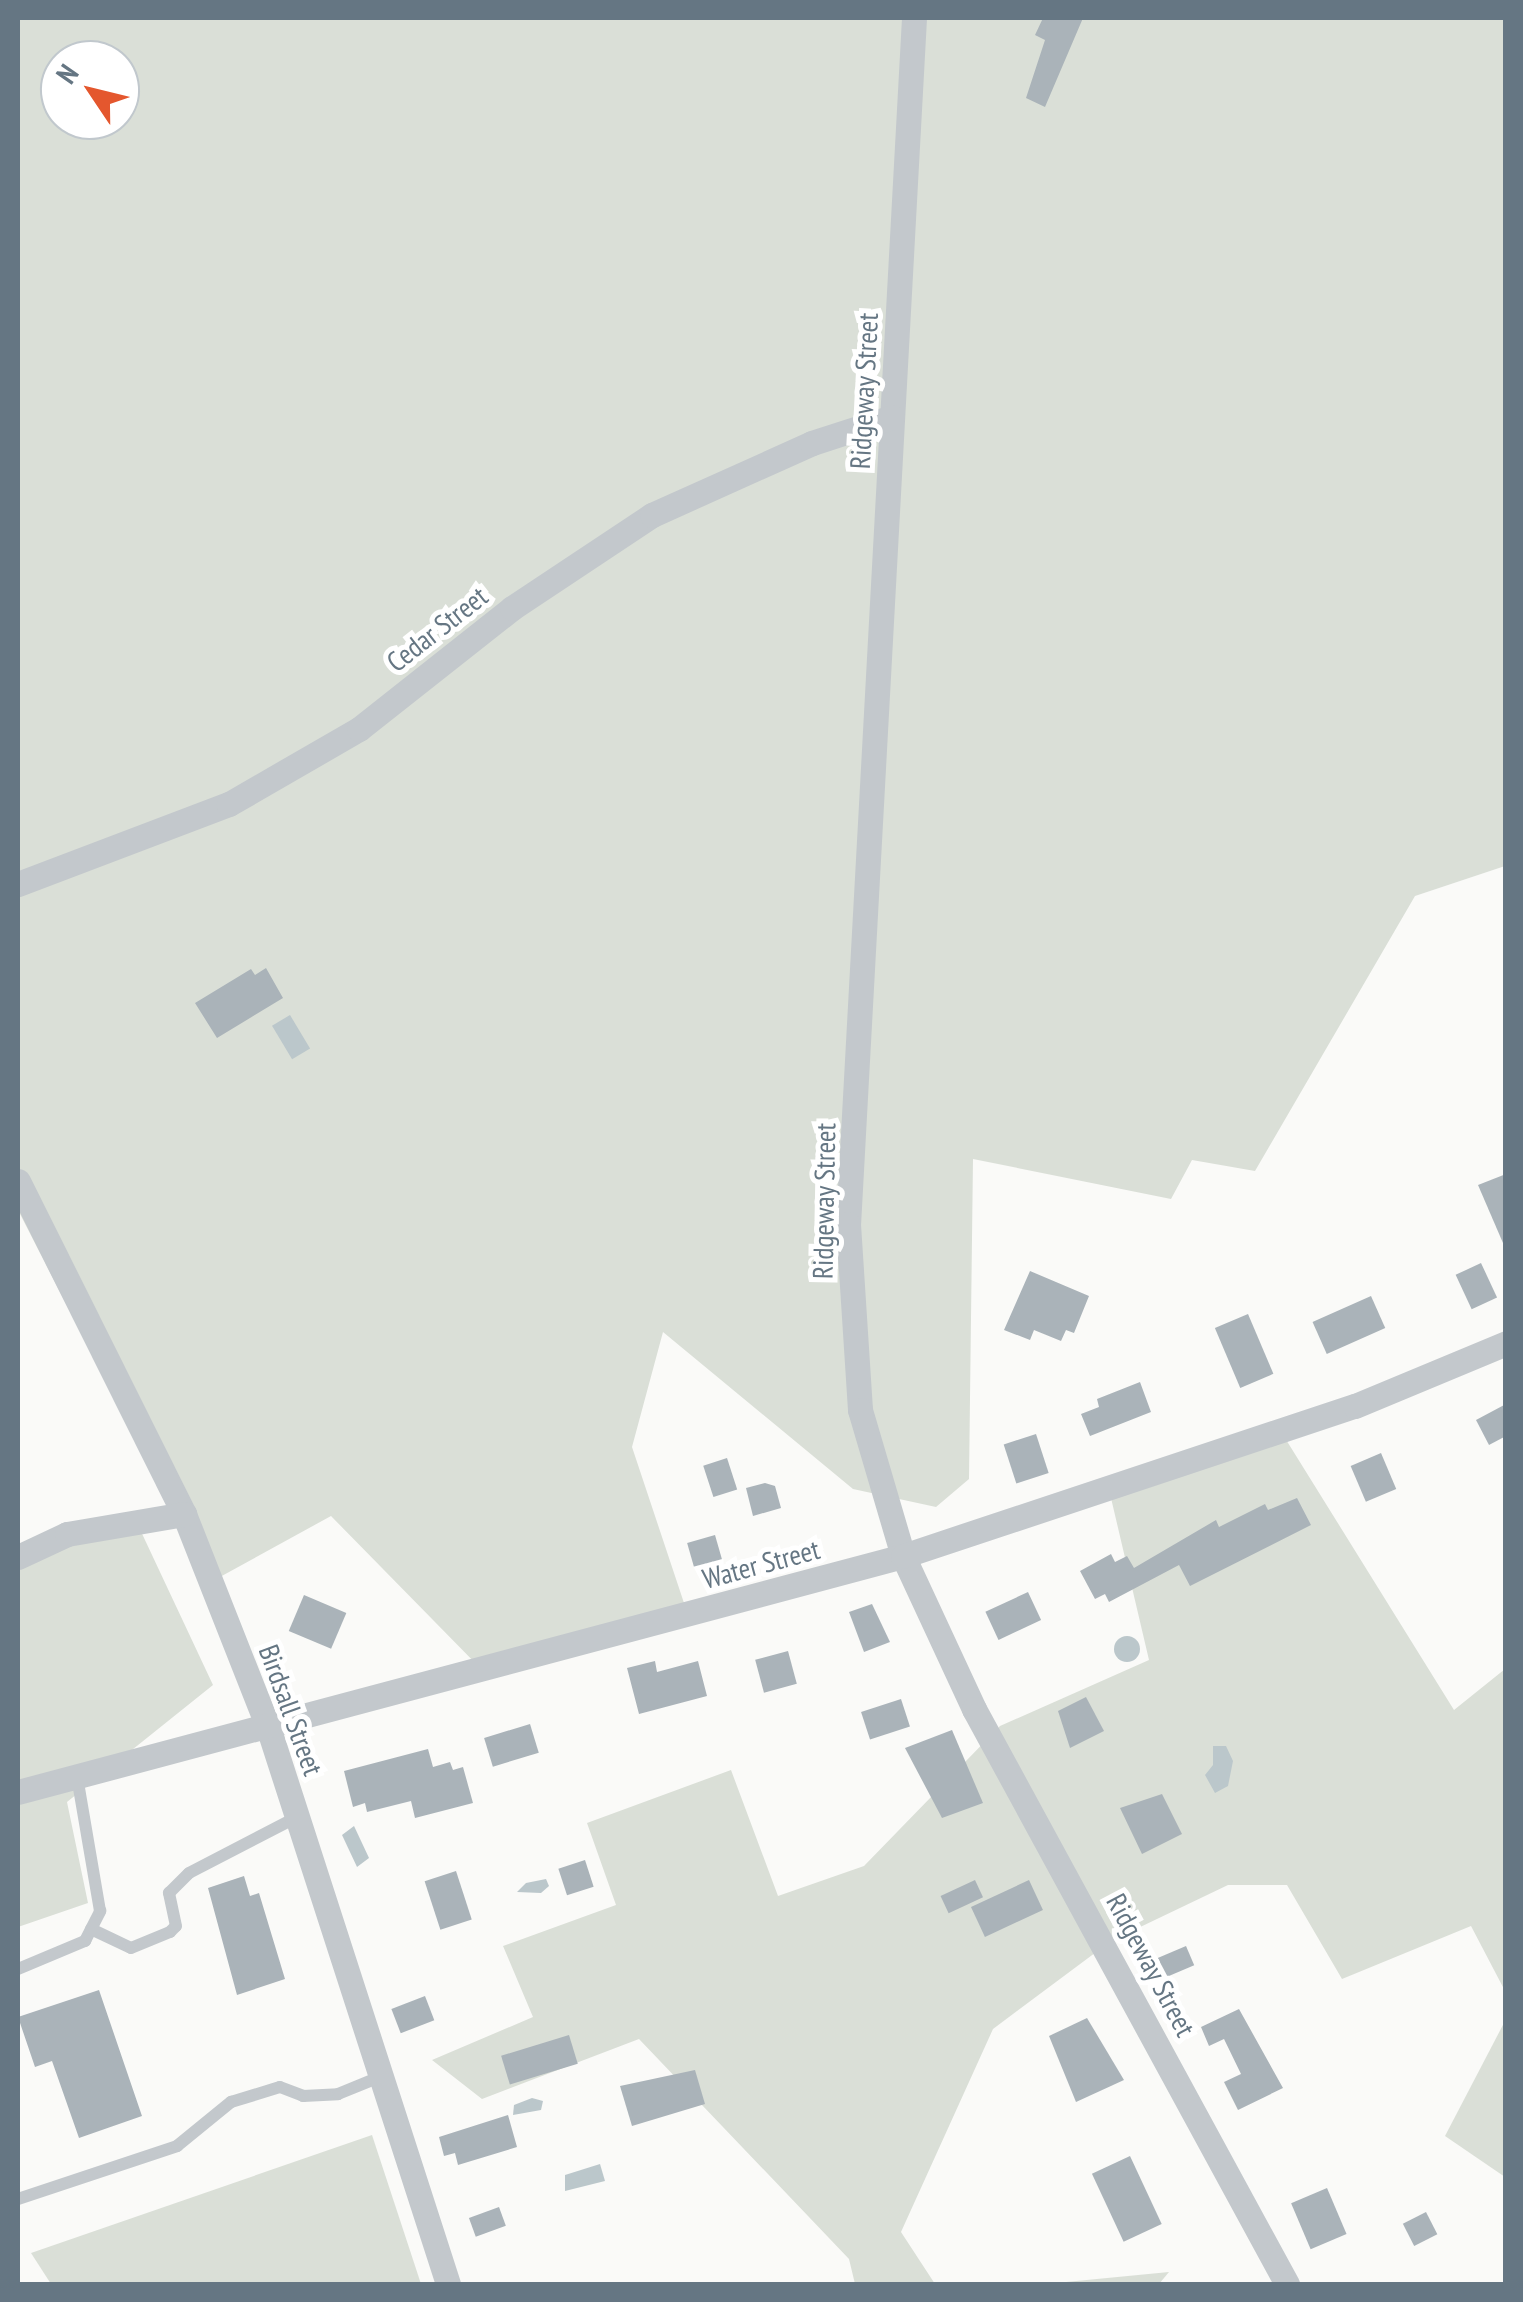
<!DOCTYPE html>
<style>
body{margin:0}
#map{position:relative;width:1523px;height:2302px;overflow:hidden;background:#fafaf8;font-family:"PT Sans Narrow",sans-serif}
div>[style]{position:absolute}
.green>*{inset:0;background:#dadfd7}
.water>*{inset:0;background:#bbc7cb;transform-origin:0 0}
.round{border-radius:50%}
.building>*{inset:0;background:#aab3b9;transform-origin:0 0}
.lane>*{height:12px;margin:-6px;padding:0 6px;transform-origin:6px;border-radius:6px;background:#c3c8cc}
.street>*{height:25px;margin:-12.5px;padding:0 12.5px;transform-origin:12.5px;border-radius:12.5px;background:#c3c8cc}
span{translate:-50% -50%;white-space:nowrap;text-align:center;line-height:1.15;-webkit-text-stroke:10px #fff;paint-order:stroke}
.street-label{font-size:28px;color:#657683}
.frame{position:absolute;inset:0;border:20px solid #657683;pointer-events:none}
.north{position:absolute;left:40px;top:40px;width:100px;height:100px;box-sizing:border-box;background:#fff;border:2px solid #c1c8cd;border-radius:50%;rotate:305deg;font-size:28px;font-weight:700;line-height:40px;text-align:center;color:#657683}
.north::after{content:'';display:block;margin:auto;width:35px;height:45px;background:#e4572e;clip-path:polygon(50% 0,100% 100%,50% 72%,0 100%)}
</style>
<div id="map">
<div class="green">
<div style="clip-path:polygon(evenodd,18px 18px,1505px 18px,1505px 866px,1415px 896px,1255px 1171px,1192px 1160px,1171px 1199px,973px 1159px,969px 1479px,936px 1507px,853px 1489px,663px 1332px,632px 1447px,685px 1606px,485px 1673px,331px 1516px,209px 1583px,18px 1210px,18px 18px,60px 60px,120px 60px,120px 120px,60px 120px,60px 60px)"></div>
<div style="clip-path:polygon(1280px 1430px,1454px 1710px,1505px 1669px,1505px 1991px,1471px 1926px,1342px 1979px,1287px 1885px,1228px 1885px,1111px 1941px,993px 2029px,901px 2232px,935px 2284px,855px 2284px,849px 2259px,639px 2039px,482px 2099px,432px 2060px,533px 2017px,503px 1946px,616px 1905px,587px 1823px,731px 1770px,778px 1896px,864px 1866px,1000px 1726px,1149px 1660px,1111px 1498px)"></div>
<div style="clip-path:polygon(137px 1523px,213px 1685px,67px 1802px,88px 1903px,18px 1927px,18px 1547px)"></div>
<div style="clip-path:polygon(1505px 2021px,1505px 2177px,1445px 2136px)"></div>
<div style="clip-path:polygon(372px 2135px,421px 2284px,51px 2284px,31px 2253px)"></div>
<div style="clip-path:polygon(1169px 2272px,1159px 2284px,1062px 2284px,1066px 2282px)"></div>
</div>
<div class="water">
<div style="left:290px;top:1015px;width:39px;height:21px;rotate:59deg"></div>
<div class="round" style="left:1114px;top:1636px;width:26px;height:26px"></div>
<div style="clip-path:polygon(1213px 1746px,1226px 1746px,1233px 1761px,1228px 1786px,1215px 1793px,1205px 1775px,1213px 1765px)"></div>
<div style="clip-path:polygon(354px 1826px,369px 1858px,357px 1867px,342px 1835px)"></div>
<div style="clip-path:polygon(546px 1879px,549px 1886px,541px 1893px,517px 1892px,526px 1883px)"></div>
<div style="clip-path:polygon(532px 2098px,543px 2101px,541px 2110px,513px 2115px,514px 2105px)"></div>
<div style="clip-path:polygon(600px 2164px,605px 2181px,565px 2191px,565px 2175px)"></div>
</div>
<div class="building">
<div style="clip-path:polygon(1043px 18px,1083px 18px,1045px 107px,1026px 98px,1045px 40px,1035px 35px)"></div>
<div style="clip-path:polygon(266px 968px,283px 998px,217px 1038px,195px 1003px,251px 969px,255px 975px)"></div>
<div style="clip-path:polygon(1506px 1174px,1506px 1250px,1478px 1185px)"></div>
<div style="left:1481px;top:1263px;width:38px;height:28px;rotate:65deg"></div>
<div style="clip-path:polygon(1030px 1271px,1089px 1296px,1074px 1333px,1066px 1330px,1061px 1341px,1034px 1330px,1030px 1340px,1004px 1330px)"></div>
<div style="left:1371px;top:1296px;width:35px;height:64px;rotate:66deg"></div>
<div style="left:1248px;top:1314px;width:65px;height:36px;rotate:67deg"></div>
<div style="clip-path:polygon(1140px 1382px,1151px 1412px,1090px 1436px,1081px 1414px,1099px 1407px,1097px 1399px)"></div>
<div style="clip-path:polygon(1506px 1404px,1506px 1436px,1489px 1445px,1476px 1420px)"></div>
<div style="left:1036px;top:1434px;width:41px;height:34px;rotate:72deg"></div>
<div style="left:1381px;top:1453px;width:39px;height:33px;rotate:67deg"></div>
<div style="left:727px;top:1458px;width:33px;height:25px;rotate:72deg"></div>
<div style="clip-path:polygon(765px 1483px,775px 1486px,781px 1508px,753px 1516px,746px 1488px)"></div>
<div style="clip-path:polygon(1297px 1498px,1311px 1525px,1190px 1586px,1179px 1565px,1109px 1602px,1105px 1594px,1095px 1599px,1080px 1571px,1111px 1554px,1115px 1562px,1127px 1556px,1134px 1568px,1216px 1520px,1219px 1527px,1265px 1504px,1268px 1510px)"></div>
<div style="left:715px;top:1535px;width:26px;height:29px;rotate:74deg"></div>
<div style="left:1028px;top:1592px;width:31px;height:47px;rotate:65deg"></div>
<div style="left:304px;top:1595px;width:46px;height:39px;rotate:23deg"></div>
<div style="clip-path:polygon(872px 1604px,890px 1642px,864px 1652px,849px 1612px)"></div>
<div style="left:788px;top:1651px;width:34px;height:34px;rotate:75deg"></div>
<div style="clip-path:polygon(655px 1661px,657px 1672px,698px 1661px,707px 1696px,639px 1714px,627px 1668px)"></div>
<div style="clip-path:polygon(1086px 1697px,1104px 1731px,1070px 1748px,1058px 1711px)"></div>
<div style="left:901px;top:1699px;width:29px;height:42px;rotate:72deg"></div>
<div style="left:530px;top:1724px;width:30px;height:48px;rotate:73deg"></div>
<div style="clip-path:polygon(952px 1730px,983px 1803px,942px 1818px,905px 1748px)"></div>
<div style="clip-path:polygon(428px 1749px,433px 1767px,450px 1762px,453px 1770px,463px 1767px,473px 1803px,415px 1818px,411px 1801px,367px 1812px,365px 1803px,353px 1807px,344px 1771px)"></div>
<div style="clip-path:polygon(1162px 1794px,1182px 1834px,1142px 1854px,1120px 1808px)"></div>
<div style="left:585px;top:1860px;width:28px;height:28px;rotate:72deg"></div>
<div style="left:456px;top:1871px;width:51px;height:33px;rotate:72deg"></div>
<div style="clip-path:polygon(244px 1876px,250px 1896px,259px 1893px,285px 1979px,237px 1995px,208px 1888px)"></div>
<div style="left:975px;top:1880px;width:19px;height:38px;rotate:65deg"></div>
<div style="left:1029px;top:1880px;width:33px;height:64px;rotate:65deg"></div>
<div style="left:1186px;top:1946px;width:21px;height:32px;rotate:67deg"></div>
<div style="clip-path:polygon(99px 1990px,142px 2116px,79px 2138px,52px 2061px,35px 2067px,18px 2017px)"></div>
<div style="left:425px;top:1996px;width:26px;height:36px;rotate:69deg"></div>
<div style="clip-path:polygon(1239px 2009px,1283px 2088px,1238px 2110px,1224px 2082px,1241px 2074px,1224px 2039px,1209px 2046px,1201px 2027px)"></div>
<div style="clip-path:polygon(1087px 2018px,1124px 2080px,1076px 2102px,1049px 2036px)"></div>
<div style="left:569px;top:2035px;width:30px;height:71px;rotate:73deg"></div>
<div style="clip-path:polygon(695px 2070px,705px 2104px,632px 2126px,620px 2086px)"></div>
<div style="clip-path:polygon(508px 2115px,517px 2147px,458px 2165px,455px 2153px,444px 2156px,439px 2137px)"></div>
<div style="left:1130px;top:2156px;width:75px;height:42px;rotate:65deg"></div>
<div style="left:1327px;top:2188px;width:50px;height:39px;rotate:67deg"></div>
<div style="left:499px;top:2207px;width:20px;height:32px;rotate:70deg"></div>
<div style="left:1426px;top:2212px;width:25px;height:26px;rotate:63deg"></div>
</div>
<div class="lane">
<div style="left:91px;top:1929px;width:44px;rotate:25.4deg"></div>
<div style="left:131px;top:1948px;width:42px;rotate:-22.3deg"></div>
<div style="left:170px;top:1932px;width:8px;rotate:-45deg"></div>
<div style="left:176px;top:1926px;width:34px;rotate:-102deg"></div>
<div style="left:169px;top:1893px;width:28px;rotate:-45deg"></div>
<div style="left:189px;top:1873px;width:122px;rotate:-27.4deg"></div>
<div style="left:18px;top:1969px;width:73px;rotate:-22.7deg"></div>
<div style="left:85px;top:1941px;width:34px;rotate:-63deg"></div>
<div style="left:100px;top:1911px;width:136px;rotate:-99.7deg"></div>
<div style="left:18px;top:2199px;width:168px;rotate:-18.4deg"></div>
<div style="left:177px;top:2146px;width:70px;rotate:-39.2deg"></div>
<div style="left:231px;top:2102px;width:51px;rotate:-17deg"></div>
<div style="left:280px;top:2087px;width:25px;rotate:21deg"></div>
<div style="left:303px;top:2096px;width:35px;rotate:-3deg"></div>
<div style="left:338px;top:2094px;width:48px;rotate:-22.2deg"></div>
</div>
<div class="street">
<div style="left:914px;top:18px;width:1208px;rotate:93.13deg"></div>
<div style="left:848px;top:1224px;width:186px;rotate:86.3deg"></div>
<div style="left:860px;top:1410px;width:152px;rotate:73.6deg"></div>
<div style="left:903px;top:1556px;width:169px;rotate:65.1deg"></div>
<div style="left:974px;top:1709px;width:655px;rotate:61.44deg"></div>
<div style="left:18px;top:884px;width:226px;rotate:-20.8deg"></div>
<div style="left:229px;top:804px;width:150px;rotate:-30deg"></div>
<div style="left:359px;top:729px;width:195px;rotate:-38.3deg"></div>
<div style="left:512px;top:608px;width:168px;rotate:-33.6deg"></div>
<div style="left:652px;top:515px;width:175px;rotate:-24.2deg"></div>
<div style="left:812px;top:443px;width:84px;rotate:-18deg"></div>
<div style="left:18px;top:1181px;width:372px;rotate:63.5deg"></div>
<div style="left:184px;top:1514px;width:232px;rotate:68.5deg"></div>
<div style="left:269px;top:1730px;width:582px;rotate:72.09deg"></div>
<div style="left:18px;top:1557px;width:54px;rotate:-25.1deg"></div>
<div style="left:67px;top:1534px;width:119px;rotate:-9.7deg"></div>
<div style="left:18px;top:1792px;width:916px;rotate:-14.93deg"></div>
<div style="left:903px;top:1556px;width:476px;rotate:-18.4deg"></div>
<div style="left:1355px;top:1406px;width:164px;rotate:-22.6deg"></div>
</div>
<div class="street-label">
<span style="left:864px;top:391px;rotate:-87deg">Ridgeway Street</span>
<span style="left:437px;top:629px;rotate:-38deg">Cedar Street</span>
<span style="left:824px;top:1201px;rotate:-89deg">Ridgeway Street</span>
<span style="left:761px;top:1564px;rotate:-15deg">Water Street</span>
<span style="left:291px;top:1710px;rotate:70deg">Birdsall Street</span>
<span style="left:1151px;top:1965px;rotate:62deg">Ridgeway Street</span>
</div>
<div class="frame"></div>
<div class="north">N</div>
</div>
